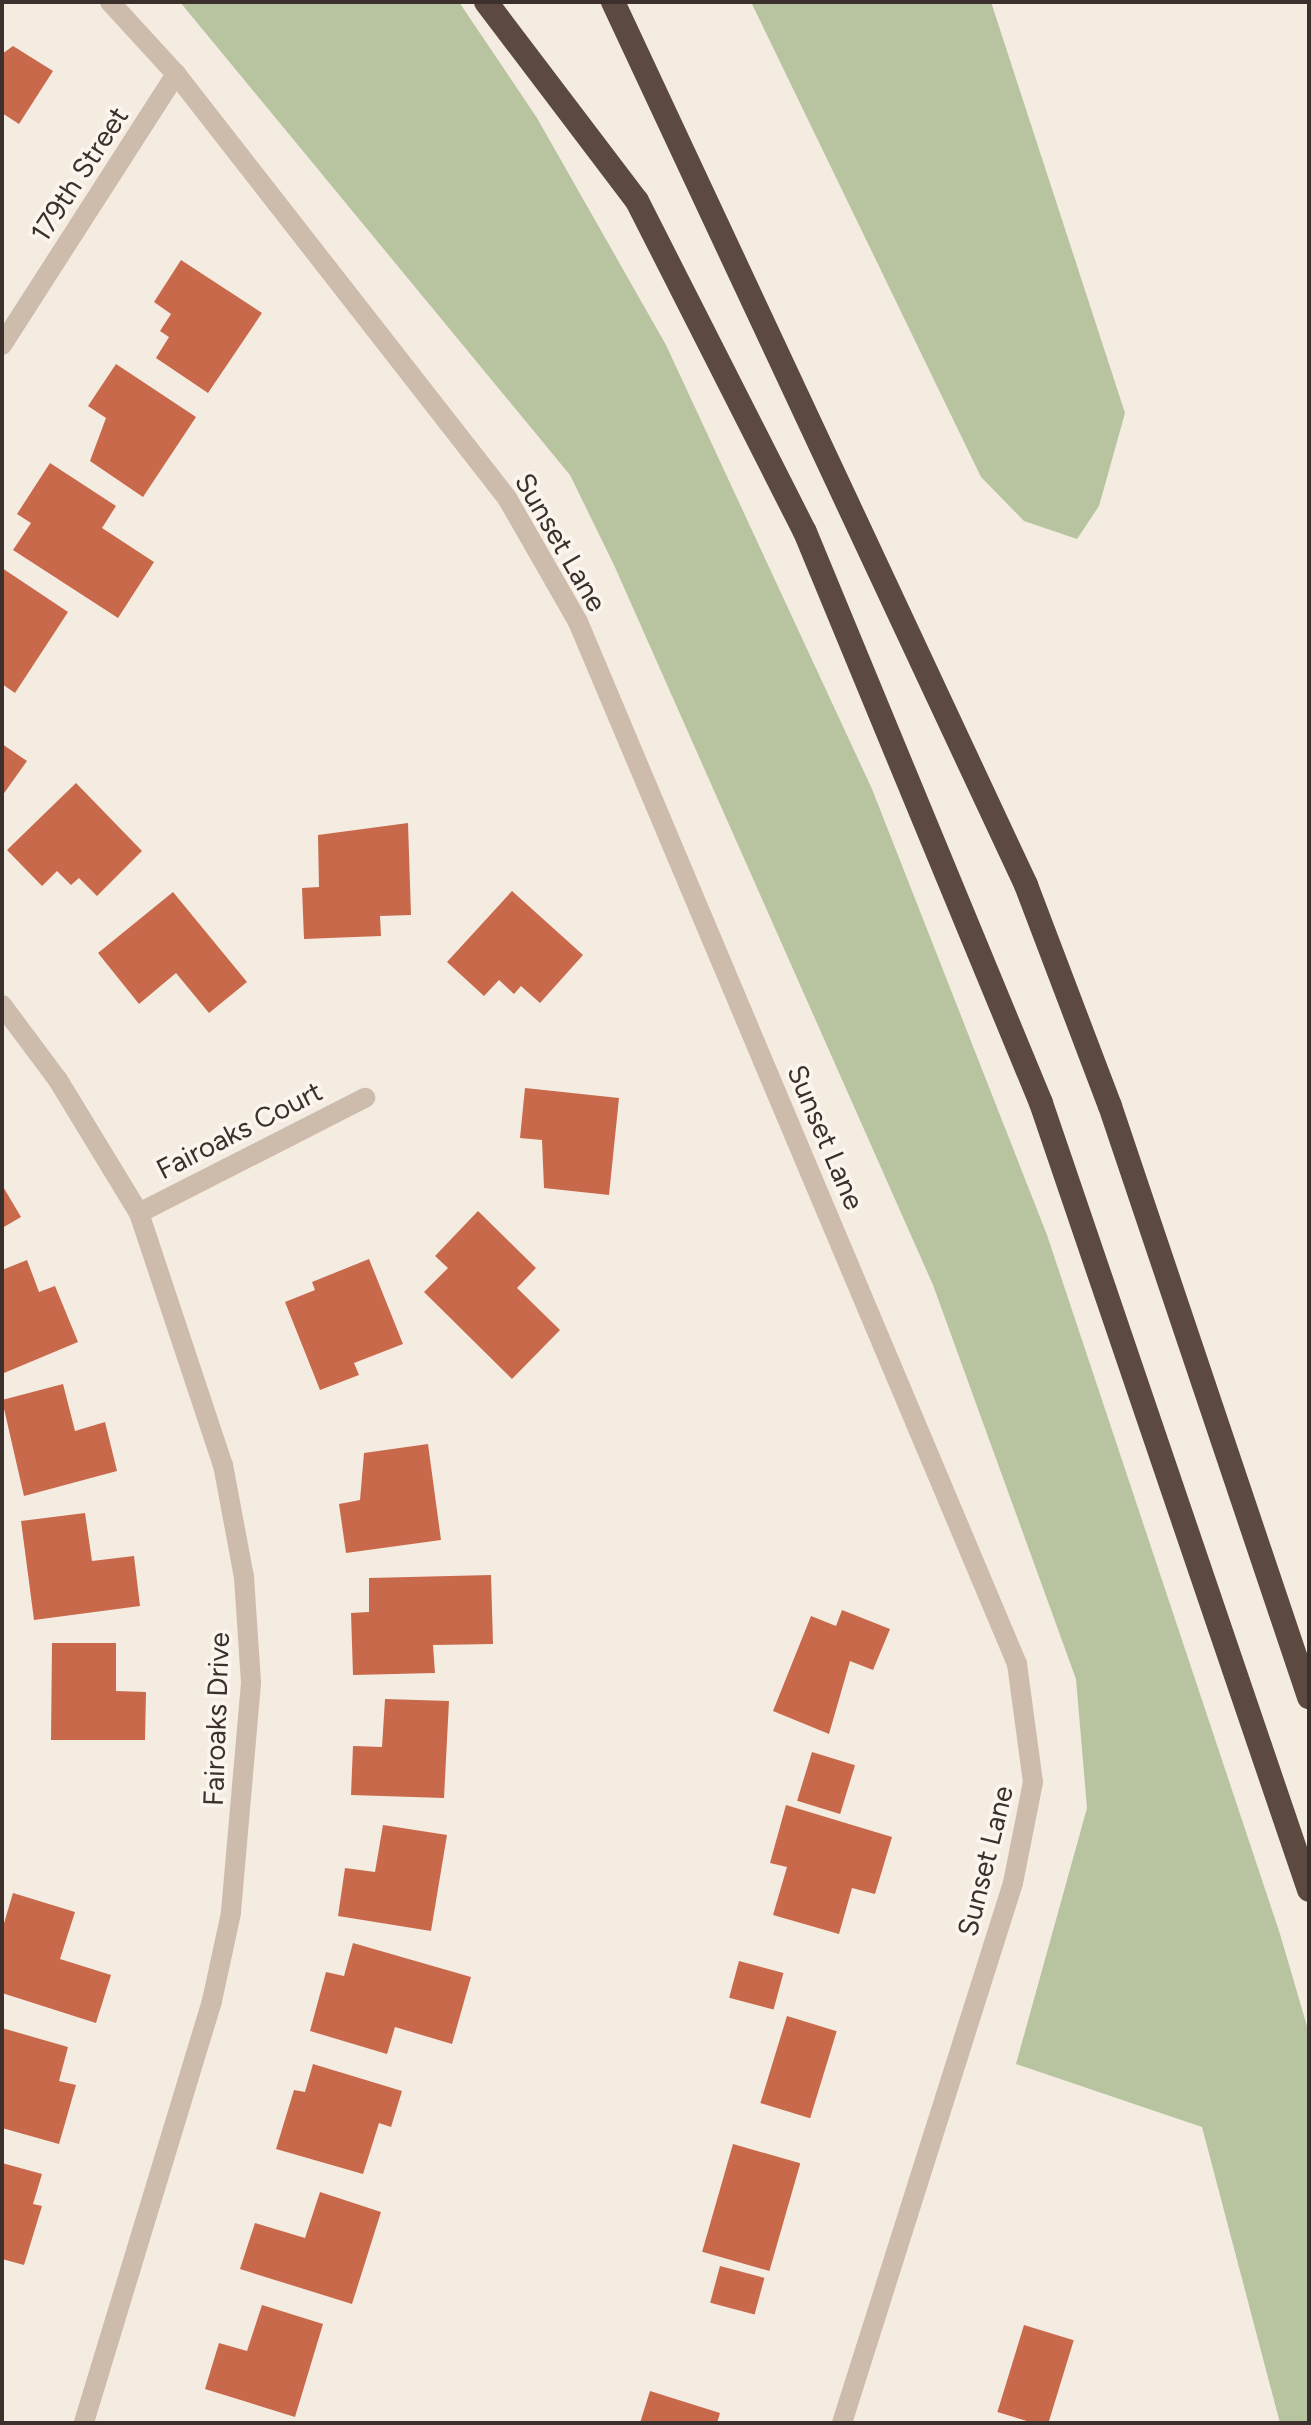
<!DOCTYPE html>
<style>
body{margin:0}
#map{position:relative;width:1311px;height:2425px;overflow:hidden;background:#f4ebe1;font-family:Figtree,sans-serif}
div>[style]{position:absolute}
.green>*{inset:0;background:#b8c4a0}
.building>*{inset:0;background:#c8694b;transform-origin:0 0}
.minor>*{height:20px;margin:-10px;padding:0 10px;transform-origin:10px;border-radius:10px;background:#cdbbac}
.highway>*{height:24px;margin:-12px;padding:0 12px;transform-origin:12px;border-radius:12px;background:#5c4a42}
span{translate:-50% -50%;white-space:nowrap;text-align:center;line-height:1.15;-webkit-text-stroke:7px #fbf5ee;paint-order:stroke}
.street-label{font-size:28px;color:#3b302b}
.frame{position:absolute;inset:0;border:4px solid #3b302b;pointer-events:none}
</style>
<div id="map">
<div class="green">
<div style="clip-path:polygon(180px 2px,459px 2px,537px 118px,666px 345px,872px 789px,1047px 1235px,1280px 1934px,1309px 2033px,1309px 2423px,1280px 2423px,1202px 2127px,1016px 2064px,1087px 1808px,1076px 1679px,933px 1285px,614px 565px,570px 475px)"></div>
<div style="clip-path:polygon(751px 2px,991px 2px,1125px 413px,1099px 506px,1077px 539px,1024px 521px,981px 477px)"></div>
</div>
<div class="building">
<div style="clip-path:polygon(13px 46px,53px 71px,19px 124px,2px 113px,2px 54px)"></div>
<div style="clip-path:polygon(181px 260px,262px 313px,208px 393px,156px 358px,169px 337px,160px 331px,171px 314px,154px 302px)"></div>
<div style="clip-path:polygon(116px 364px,196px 417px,143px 497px,90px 461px,106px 418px,88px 406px)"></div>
<div style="clip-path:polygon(50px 463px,116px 506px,102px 528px,154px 562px,118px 618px,13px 550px,31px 523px,17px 514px)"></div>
<div style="clip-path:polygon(2px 568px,68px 612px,15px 693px,2px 684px)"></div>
<div style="clip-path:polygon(2px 744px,27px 761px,2px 796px)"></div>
<div style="clip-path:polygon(76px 783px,142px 851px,97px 896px,79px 878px,71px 885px,57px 871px,42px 886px,7px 850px)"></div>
<div style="clip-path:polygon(408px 823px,411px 915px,380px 916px,381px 936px,304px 939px,302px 888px,319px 887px,318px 835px)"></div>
<div style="clip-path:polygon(512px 891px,583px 955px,540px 1003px,521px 986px,514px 994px,499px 980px,484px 996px,447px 962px)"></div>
<div style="clip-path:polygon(173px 892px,247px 982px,209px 1013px,176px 973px,139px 1004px,98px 953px)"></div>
<div style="clip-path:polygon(525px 1088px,619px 1098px,609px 1195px,544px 1188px,542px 1140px,520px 1138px)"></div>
<div style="clip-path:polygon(2px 1185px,21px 1217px,2px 1228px)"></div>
<div style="clip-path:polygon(478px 1211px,536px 1268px,517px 1288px,560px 1330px,512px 1379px,424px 1292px,448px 1268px,435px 1256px)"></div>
<div style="clip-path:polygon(369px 1259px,403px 1344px,354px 1363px,359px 1375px,320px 1390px,285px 1302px,315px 1290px,312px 1282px)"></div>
<div style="clip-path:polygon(27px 1260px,39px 1292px,55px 1286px,78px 1342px,4px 1373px,2px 1270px)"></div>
<div style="clip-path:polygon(63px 1384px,75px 1431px,105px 1422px,117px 1471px,24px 1496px,2px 1400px)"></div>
<div style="clip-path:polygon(428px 1444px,441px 1540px,346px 1553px,339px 1504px,360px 1500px,364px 1453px)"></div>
<div style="clip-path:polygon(85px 1513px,92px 1561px,134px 1556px,140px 1606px,34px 1620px,21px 1521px)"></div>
<div style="clip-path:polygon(491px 1575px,493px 1644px,433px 1645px,435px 1673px,353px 1675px,351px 1613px,369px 1612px,369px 1578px)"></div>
<div style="clip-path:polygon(842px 1610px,890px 1629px,873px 1670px,850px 1661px,829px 1734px,773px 1711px,811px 1616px,836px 1626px)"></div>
<div style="clip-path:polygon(52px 1643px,116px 1643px,116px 1691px,146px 1692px,145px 1740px,51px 1740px)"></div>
<div style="clip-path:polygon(385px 1699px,449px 1701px,444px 1798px,351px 1795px,353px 1746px,382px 1747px)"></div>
<div style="left:812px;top:1752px;width:45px;height:51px;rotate:17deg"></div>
<div style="clip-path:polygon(786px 1805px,892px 1837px,875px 1894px,852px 1888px,839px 1934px,773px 1915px,787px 1867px,770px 1863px)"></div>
<div style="clip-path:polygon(383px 1825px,447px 1835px,431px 1931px,338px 1916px,345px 1868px,375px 1872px)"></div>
<div style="clip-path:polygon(13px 1893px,75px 1912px,60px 1959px,111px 1975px,96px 2023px,2px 1993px,2px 1930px)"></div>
<div style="clip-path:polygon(353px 1943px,471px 1977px,452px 2044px,395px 2027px,387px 2054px,310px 2031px,326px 1972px,344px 1976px)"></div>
<div style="left:739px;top:1961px;width:46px;height:38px;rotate:15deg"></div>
<div style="left:787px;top:2016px;width:52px;height:91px;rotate:17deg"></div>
<div style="clip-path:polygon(2px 2028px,68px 2047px,59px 2081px,76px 2085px,59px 2144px,2px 2128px)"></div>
<div style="clip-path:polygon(313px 2064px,402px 2091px,391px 2127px,379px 2123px,363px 2174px,276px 2149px,294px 2090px,305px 2092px)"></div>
<div style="left:733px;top:2144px;width:70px;height:112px;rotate:16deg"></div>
<div style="clip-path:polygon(2px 2163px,42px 2174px,33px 2204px,42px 2206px,24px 2265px,2px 2259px)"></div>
<div style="clip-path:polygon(320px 2192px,381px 2212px,352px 2304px,240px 2269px,255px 2223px,305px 2238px)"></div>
<div style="left:720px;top:2266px;width:46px;height:38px;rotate:15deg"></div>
<div style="clip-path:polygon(262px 2305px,323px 2324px,295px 2417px,205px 2389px,219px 2343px,247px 2351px)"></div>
<div style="left:1024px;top:2325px;width:52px;height:91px;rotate:17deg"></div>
<div style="clip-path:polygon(650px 2391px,720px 2413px,717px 2423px,640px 2423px)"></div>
</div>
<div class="minor">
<div style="left:110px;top:2px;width:98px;rotate:47.5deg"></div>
<div style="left:176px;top:74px;width:538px;rotate:52.02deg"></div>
<div style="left:507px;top:498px;width:143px;rotate:60.2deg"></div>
<div style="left:578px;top:622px;width:1131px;rotate:67.15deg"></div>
<div style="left:1017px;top:1664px;width:119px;rotate:82.3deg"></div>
<div style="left:1033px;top:1782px;width:103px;rotate:101.2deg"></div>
<div style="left:1013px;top:1883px;width:566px;rotate:107.57deg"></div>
<div style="left:2px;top:345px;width:322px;rotate:-57.3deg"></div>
<div style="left:2px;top:1005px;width:94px;rotate:53.3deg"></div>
<div style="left:58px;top:1080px;width:156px;rotate:58.7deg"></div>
<div style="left:139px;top:1213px;width:266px;rotate:71.6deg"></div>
<div style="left:223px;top:1465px;width:114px;rotate:79.4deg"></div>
<div style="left:244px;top:1577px;width:106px;rotate:86.2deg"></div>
<div style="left:251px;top:1683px;width:231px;rotate:95deg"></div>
<div style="left:231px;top:1913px;width:90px;rotate:102.2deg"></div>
<div style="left:212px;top:2001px;width:441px;rotate:106.9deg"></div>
<div style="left:139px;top:1213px;width:254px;rotate:-27deg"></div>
</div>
<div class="highway">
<div style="left:486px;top:2px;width:250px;rotate:52.8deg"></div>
<div style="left:637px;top:201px;width:371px;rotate:63.1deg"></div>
<div style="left:805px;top:532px;width:618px;rotate:67.54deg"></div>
<div style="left:1041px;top:1103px;width:831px;rotate:71.19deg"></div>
<div style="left:613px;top:2px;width:975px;rotate:64.93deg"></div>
<div style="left:1026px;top:885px;width:236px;rotate:69.2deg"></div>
<div style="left:1110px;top:1106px;width:624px;rotate:71.39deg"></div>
</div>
<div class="street-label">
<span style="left:79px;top:174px;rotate:-57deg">179th Street</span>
<span style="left:561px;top:542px;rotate:60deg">Sunset Lane</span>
<span style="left:239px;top:1130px;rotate:-27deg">Fairoaks Court</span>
<span style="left:826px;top:1137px;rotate:67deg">Sunset Lane</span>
<span style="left:216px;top:1719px;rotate:-88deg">Fairoaks Drive</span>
<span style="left:985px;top:1861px;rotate:-76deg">Sunset Lane</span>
</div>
<div class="frame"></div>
</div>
